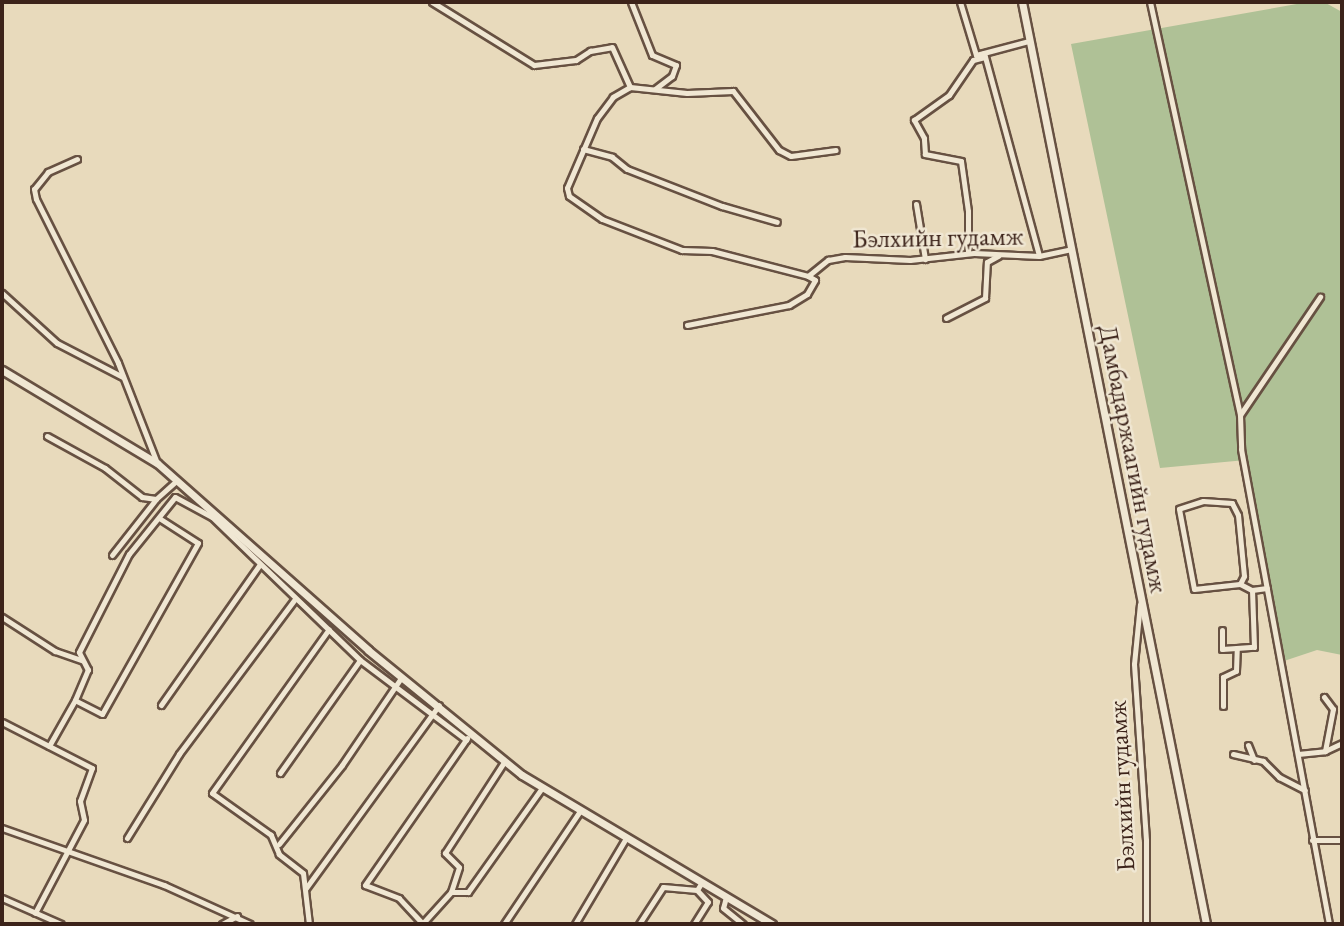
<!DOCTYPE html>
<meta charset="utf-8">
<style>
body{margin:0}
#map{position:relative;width:1344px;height:926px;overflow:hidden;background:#e8dabc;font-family:"EB Garamond",serif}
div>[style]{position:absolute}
.green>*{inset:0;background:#afc196}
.roads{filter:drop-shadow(2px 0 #675142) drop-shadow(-2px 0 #675142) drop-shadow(0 2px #675142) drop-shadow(0 -2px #675142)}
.minor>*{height:5px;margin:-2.5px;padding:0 2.5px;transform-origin:2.5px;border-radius:2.5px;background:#f0e7d3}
.secondary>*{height:7px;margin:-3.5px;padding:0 3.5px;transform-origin:3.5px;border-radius:3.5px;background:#f0e7d3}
span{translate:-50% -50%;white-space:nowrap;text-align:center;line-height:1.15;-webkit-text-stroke:5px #f0e7d3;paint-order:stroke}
.street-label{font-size:26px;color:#3c231a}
.frame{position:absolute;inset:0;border:4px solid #3c231a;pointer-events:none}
</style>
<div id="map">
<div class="green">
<div style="clip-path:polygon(1308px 2px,1324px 2px,1342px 12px,1342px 655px,1317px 650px,1278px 663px,1246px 460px,1160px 468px,1071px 44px)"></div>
</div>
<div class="roads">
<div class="minor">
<div style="left:432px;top:2px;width:120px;rotate:31.7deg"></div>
<div style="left:534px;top:65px;width:42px;rotate:-6.8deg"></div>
<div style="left:576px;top:60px;width:17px;rotate:-33deg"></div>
<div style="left:590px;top:51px;width:22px;rotate:-10deg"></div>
<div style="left:612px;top:47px;width:44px;rotate:65.8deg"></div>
<div style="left:631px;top:2px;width:57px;rotate:68.4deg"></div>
<div style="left:652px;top:55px;width:26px;rotate:23deg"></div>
<div style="left:676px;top:65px;width:12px;rotate:110deg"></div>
<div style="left:672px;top:76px;width:21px;rotate:143deg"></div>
<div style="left:960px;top:2px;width:55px;rotate:73.2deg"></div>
<div style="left:976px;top:55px;width:55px;rotate:-14.8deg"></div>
<div style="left:1150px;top:2px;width:423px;rotate:77.7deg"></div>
<div style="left:1240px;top:415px;width:34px;rotate:88deg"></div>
<div style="left:1241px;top:449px;width:483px;rotate:79.5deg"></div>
<div style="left:984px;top:53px;width:210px;rotate:74.8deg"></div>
<div style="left:1039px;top:256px;width:33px;rotate:-12deg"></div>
<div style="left:630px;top:87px;width:20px;rotate:150deg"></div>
<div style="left:613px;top:97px;width:26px;rotate:127deg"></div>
<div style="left:597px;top:118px;width:76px;rotate:113.2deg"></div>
<div style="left:567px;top:188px;width:8px;rotate:76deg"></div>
<div style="left:569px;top:196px;width:40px;rotate:34.9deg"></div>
<div style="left:602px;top:219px;width:86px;rotate:21.2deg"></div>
<div style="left:682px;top:250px;width:30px;rotate:2deg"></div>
<div style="left:712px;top:251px;width:99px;rotate:14.6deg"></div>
<div style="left:808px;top:276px;width:26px;rotate:-39deg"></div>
<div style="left:828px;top:260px;width:17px;rotate:-10deg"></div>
<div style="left:845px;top:257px;width:65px;rotate:2.6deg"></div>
<div style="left:910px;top:260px;width:64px;rotate:-6.2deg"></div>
<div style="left:974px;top:253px;width:65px;rotate:2.6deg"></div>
<div style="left:630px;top:87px;width:57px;rotate:6deg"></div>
<div style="left:687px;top:93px;width:46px;rotate:-2.5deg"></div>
<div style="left:733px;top:91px;width:75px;rotate:52.1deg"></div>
<div style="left:779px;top:150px;width:13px;rotate:27deg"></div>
<div style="left:791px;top:156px;width:45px;rotate:-7.6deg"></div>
<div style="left:583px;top:149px;width:30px;rotate:15deg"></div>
<div style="left:612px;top:157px;width:19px;rotate:39deg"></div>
<div style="left:627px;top:169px;width:102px;rotate:21.3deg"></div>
<div style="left:722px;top:206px;width:57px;rotate:16.2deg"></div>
<div style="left:77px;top:159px;width:32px;rotate:156deg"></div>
<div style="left:48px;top:172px;width:22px;rotate:129deg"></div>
<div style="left:34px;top:189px;width:10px;rotate:79deg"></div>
<div style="left:36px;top:199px;width:183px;rotate:63.4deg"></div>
<div style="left:118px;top:363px;width:107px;rotate:68.7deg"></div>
<div style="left:916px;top:204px;width:56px;rotate:80.7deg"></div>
<div style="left:968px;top:253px;width:42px;rotate:-90deg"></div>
<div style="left:968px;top:211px;width:50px;rotate:-98deg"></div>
<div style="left:961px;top:161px;width:37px;rotate:-169deg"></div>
<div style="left:925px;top:154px;width:16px;rotate:-94deg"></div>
<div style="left:924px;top:138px;width:21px;rotate:-119deg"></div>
<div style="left:914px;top:120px;width:43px;rotate:-35.5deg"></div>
<div style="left:949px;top:95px;width:42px;rotate:-55.6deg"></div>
<div style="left:973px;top:60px;width:12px;rotate:-14deg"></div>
<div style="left:2px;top:293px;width:74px;rotate:42.3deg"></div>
<div style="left:57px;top:343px;width:74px;rotate:27.3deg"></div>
<div style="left:946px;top:318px;width:44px;rotate:-27.1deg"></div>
<div style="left:985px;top:298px;width:36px;rotate:-87deg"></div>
<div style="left:987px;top:262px;width:13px;rotate:-29deg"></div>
<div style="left:687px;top:325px;width:104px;rotate:-11.1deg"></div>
<div style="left:789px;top:305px;width:21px;rotate:-31deg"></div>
<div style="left:807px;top:294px;width:16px;rotate:-60deg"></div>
<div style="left:815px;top:280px;width:8px;rotate:-150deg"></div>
<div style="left:1240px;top:415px;width:143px;rotate:-55.9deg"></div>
<div style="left:47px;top:436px;width:66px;rotate:28.9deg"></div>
<div style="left:105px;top:468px;width:47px;rotate:38.1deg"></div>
<div style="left:142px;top:497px;width:14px;rotate:8deg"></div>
<div style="left:156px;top:499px;width:25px;rotate:-42deg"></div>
<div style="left:159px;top:518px;width:46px;rotate:32.7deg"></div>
<div style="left:198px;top:543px;width:196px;rotate:119.3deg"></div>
<div style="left:102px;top:714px;width:30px;rotate:-153deg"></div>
<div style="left:75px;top:700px;width:33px;rotate:-67deg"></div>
<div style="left:88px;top:670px;width:20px;rotate:-117deg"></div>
<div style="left:79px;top:652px;width:110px;rotate:-63deg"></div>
<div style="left:129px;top:554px;width:73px;rotate:-51.1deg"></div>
<div style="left:175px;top:497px;width:42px;rotate:28.4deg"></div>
<div style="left:212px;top:517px;width:206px;rotate:44deg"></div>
<div style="left:360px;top:660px;width:133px;rotate:37deg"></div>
<div style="left:112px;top:555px;width:71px;rotate:-51.8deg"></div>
<div style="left:1240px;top:584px;width:9px;rotate:-63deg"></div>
<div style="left:1244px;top:576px;width:61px;rotate:-95.6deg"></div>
<div style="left:1238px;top:515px;width:13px;rotate:-117deg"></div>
<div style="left:1232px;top:503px;width:29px;rotate:-176deg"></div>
<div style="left:1203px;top:501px;width:25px;rotate:162deg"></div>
<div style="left:1179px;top:509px;width:81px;rotate:79.4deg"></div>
<div style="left:1194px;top:589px;width:46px;rotate:-6.2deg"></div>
<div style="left:1240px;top:584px;width:13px;rotate:27deg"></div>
<div style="left:1252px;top:590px;width:15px;rotate:-8deg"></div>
<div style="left:1140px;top:604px;width:60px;rotate:95.7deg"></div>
<div style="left:1134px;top:664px;width:176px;rotate:86.1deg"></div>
<div style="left:1146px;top:840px;width:84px;rotate:90deg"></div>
<div style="left:2px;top:617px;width:63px;rotate:32.7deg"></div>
<div style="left:55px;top:651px;width:28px;rotate:19deg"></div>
<div style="left:1222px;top:630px;width:19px;rotate:90deg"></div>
<div style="left:1222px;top:649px;width:32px;rotate:-4deg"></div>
<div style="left:1254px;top:647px;width:57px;rotate:-92deg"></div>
<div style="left:1324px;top:697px;width:15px;rotate:53deg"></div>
<div style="left:1333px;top:709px;width:43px;rotate:100.8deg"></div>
<div style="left:161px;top:705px;width:172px;rotate:-54.9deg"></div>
<div style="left:1223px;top:706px;width:29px;rotate:-90deg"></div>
<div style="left:1223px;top:677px;width:14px;rotate:-25deg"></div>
<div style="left:1236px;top:671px;width:23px;rotate:-88deg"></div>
<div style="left:2px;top:722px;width:101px;rotate:27.1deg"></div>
<div style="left:92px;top:768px;width:35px;rotate:110deg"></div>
<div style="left:80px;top:801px;width:19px;rotate:78deg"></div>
<div style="left:84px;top:820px;width:105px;rotate:117.8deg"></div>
<div style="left:1248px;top:745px;width:16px;rotate:68deg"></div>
<div style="left:49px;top:746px;width:53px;rotate:-60.5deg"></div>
<div style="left:1233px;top:754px;width:31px;rotate:13deg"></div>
<div style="left:1263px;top:761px;width:23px;rotate:45deg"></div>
<div style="left:1279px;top:777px;width:29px;rotate:27deg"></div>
<div style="left:1298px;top:754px;width:27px;rotate:-6deg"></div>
<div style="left:1325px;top:751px;width:19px;rotate:-25deg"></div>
<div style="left:280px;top:773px;width:138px;rotate:-54.7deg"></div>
<div style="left:2px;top:828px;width:172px;rotate:19.4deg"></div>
<div style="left:164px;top:885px;width:94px;rotate:24.4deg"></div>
<div style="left:127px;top:838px;width:99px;rotate:-58.2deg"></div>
<div style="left:179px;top:754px;width:192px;rotate:-53.2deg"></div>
<div style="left:1312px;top:840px;width:30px"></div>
<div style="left:279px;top:844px;width:101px;rotate:-51.4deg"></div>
<div style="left:342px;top:765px;width:105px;rotate:-55.9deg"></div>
<div style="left:306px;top:888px;width:226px;rotate:-54deg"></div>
<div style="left:451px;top:892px;width:26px;rotate:-72deg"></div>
<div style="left:459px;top:867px;width:20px;rotate:-135deg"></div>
<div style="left:445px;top:853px;width:108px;rotate:-57deg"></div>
<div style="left:726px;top:897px;width:11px;rotate:105deg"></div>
<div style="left:723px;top:908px;width:26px;rotate:39deg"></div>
<div style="left:2px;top:898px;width:64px;rotate:23.8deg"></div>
<div style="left:423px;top:923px;width:42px;rotate:-47.9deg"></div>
<div style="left:451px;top:892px;width:17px"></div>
<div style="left:468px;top:892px;width:128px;rotate:-54.6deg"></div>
<div style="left:222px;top:924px;width:17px;rotate:-28deg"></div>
<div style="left:309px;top:924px;width:51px;rotate:-96.7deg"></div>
<div style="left:303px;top:873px;width:31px;rotate:-142deg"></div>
<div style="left:279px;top:854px;width:21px;rotate:-113deg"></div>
<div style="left:271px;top:835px;width:72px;rotate:-144.6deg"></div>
<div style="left:212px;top:793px;width:201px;rotate:-54.5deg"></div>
<div style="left:423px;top:924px;width:35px;rotate:-133deg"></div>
<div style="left:399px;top:898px;width:36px;rotate:-159deg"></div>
<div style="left:365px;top:885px;width:179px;rotate:-55.2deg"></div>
<div style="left:504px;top:924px;width:136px;rotate:-56.1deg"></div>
<div style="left:575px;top:924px;width:100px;rotate:-59.3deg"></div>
<div style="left:639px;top:924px;width:44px;rotate:-57deg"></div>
<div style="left:663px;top:887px;width:34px;rotate:5deg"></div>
<div style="left:697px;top:890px;width:9px;rotate:-58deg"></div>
<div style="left:694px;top:924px;width:26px;rotate:-58deg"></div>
<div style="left:708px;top:902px;width:16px;rotate:-133deg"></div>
</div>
<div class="secondary">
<div style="left:1022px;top:2px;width:940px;rotate:78.71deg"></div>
<div style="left:2px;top:370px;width:181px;rotate:31deg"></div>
<div style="left:157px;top:463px;width:282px;rotate:41.5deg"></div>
<div style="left:368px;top:650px;width:198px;rotate:39.1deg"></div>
<div style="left:522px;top:775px;width:291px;rotate:30.8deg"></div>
</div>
</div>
<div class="street-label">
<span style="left:938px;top:238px;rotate:-1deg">Бэлхийн гудамж</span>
<span style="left:1133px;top:459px;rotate:79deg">Дамбадаржаагийн гудамж</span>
<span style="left:1122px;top:786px;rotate:-93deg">Бэлхийн гудамж</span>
</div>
<div class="frame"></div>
</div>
